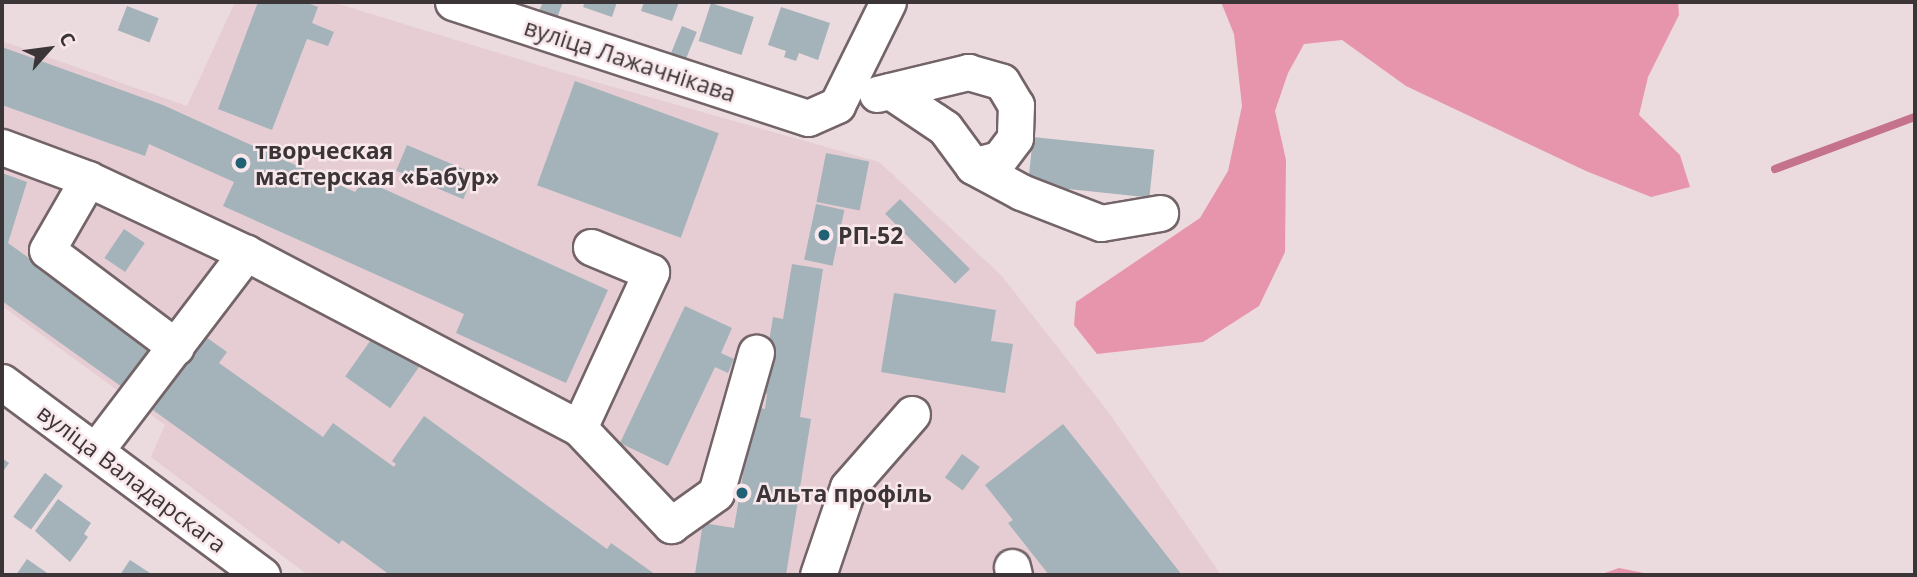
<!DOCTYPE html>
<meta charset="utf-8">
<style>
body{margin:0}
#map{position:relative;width:1917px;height:577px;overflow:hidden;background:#ebdade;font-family:"Open Sans",sans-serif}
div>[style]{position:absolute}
.built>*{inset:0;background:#e6cdd3}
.green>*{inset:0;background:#e794ad}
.stream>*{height:8px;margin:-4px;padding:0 4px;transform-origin:4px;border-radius:4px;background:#c5728c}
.building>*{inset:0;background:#a3b3b9;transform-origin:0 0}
.roads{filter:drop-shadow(2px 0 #736468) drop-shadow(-2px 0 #736468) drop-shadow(0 2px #736468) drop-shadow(0 -2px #736468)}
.minor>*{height:35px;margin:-17.5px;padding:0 17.5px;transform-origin:17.5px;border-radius:17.5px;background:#fff}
.dots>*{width:19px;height:19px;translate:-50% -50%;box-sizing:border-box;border:4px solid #f8e7eb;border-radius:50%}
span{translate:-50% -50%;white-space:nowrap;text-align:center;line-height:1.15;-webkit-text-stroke:5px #f8e7eb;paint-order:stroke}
.street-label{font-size:23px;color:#3b3537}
.poi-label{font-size:23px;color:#3b3537;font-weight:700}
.left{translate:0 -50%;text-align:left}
.frame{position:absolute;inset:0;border:4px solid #3b3537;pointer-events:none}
.north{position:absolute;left:14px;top:14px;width:70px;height:70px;-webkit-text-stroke:5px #f8e7eb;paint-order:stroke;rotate:62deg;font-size:19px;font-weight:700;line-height:28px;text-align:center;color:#3b3537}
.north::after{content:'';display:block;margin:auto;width:24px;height:32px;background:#3b3537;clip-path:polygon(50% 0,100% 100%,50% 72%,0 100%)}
</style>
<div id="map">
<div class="built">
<div style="clip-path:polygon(235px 2px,332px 2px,564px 73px,879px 162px,1001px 275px,1109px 413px,1221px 575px,308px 575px,151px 457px,165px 425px,2px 306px,2px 41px,187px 106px)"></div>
</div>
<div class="green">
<div style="clip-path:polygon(1221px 2px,1678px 2px,1679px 15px,1648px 77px,1639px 115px,1680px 155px,1690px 187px,1651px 197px,1586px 171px,1406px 86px,1342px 40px,1304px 44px,1288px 73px,1275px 111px,1286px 160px,1285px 252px,1259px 306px,1203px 342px,1097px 354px,1074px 325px,1076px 302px,1200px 218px,1228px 171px,1242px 106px,1234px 34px)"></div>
<div style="clip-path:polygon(1619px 568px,1654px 575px,1599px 575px)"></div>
</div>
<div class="stream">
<div style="left:1775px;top:169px;width:149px;rotate:-20.4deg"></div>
</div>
<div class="building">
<div style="clip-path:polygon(258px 2px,305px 2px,318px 7px,312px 23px,334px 32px,328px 46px,307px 39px,272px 130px,218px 109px)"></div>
<div style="clip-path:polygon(543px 2px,563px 2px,557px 18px,539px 11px)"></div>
<div style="clip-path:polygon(585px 2px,617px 2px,612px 17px,583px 7px)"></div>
<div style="clip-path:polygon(644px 2px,679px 2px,672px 21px,641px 11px)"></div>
<div style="left:711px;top:3px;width:45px;height:40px;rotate:18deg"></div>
<div style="left:127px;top:6px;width:34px;height:26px;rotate:21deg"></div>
<div style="clip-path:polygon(781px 7px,830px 23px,818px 60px,799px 53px,796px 61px,784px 57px,786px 51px,768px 45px)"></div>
<div style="left:682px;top:26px;width:16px;height:31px;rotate:22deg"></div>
<div style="clip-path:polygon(2px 47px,163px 105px,355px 192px,364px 180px,608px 290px,566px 383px,456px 333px,464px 314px,223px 206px,234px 182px,149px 144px,145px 156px,2px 105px)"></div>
<div style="left:575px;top:81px;width:153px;height:111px;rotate:20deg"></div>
<div style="left:1033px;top:137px;width:122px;height:48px;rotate:6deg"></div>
<div style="left:407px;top:145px;width:73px;height:28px;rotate:23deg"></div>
<div style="left:826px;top:153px;width:44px;height:50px;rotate:11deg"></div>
<div style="clip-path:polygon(2px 173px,27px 182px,8px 243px,151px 346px,122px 387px,2px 301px)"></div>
<div style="left:900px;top:199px;width:99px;height:21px;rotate:45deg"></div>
<div style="left:816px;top:204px;width:29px;height:57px;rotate:12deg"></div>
<div style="left:124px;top:229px;width:25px;height:35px;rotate:34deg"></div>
<div style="clip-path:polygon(792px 264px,823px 269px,800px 417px,811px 419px,786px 575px,695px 574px,703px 523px,734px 528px,754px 407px,765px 409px,767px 394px,761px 392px,773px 317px,783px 319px)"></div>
<div style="clip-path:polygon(894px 293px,996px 310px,991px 341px,1013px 344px,1005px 393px,881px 372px)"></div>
<div style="clip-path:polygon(685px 306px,732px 328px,721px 353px,734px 359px,728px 373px,715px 367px,668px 466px,620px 443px)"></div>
<div style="left:375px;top:334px;width:55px;height:52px;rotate:35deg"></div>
<div style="clip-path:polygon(206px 337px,227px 352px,219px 363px,323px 437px,333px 423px,394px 467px,396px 464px,392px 461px,424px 416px,607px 549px,611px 543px,656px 575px,390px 575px,342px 540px,339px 544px,153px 410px)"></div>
<div style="clip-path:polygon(1063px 424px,1091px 459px,1182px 575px,1049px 575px,1008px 523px,1013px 520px,985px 485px)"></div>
<div style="left:962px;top:454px;width:22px;height:29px;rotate:36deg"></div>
<div style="clip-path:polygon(2px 458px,9px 463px,2px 473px)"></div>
<div style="left:45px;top:473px;width:22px;height:54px;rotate:36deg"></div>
<div style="clip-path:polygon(58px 499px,91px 523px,84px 534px,88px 537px,70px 562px,35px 531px)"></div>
<div style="clip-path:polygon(27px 559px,50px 575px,16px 575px)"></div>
<div style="clip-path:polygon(130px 560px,153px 575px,120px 575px)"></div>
</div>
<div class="roads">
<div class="minor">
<div style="left:453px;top:2px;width:373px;rotate:18.1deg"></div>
<div style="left:808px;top:118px;width:32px;rotate:-24deg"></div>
<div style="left:837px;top:105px;width:115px;rotate:-63.7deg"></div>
<div style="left:890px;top:91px;width:66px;rotate:33.9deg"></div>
<div style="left:945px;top:128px;width:47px;rotate:53.6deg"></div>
<div style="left:973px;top:166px;width:55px;rotate:28.4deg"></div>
<div style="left:1021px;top:192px;width:86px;rotate:21.2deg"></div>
<div style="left:1101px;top:223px;width:60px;rotate:-9.6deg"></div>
<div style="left:877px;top:94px;width:94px;rotate:-13.6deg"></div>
<div style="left:968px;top:72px;width:35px;rotate:16deg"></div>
<div style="left:1002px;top:82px;width:27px;rotate:59deg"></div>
<div style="left:1016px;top:105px;width:33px;rotate:92deg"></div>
<div style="left:1015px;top:138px;width:26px;rotate:127deg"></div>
<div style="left:999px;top:159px;width:27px;rotate:165deg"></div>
<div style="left:2px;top:147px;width:92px;rotate:20.4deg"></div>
<div style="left:176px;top:347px;width:161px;rotate:-143.1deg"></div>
<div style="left:47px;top:250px;width:82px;rotate:-60deg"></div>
<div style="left:88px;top:179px;width:174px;rotate:25.1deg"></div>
<div style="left:246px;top:253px;width:376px;rotate:27.7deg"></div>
<div style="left:579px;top:428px;width:134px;rotate:46.5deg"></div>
<div style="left:671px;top:525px;width:55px;rotate:-35.4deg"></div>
<div style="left:716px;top:493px;width:146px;rotate:-74.1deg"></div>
<div style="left:2px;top:382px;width:324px;rotate:36.6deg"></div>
<div style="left:579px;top:428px;width:172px;rotate:-65.2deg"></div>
<div style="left:651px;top:272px;width:65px;rotate:-157.4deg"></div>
<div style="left:96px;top:450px;width:248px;rotate:-52.7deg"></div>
<div style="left:1012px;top:567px;width:8px;rotate:76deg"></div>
<div style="left:818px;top:575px;width:93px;rotate:-71.2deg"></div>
<div style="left:848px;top:487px;width:97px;rotate:-48.8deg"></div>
</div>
</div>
<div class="dots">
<div style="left:241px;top:163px;background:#216176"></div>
<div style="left:824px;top:235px;background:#216176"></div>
<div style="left:742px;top:493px;background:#216176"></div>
</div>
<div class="street-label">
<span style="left:630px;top:60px;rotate:18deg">вуліца Лажачнікава</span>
<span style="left:132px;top:478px;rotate:37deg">вуліца Валадарскага</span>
</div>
<div class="poi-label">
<span class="left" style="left:255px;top:163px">творческая<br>мастерская «Бабур»</span>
<span class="left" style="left:838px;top:235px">РП-52</span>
<span class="left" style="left:756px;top:493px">Альта профіль</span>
</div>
<div class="frame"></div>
<div class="north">С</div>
</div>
